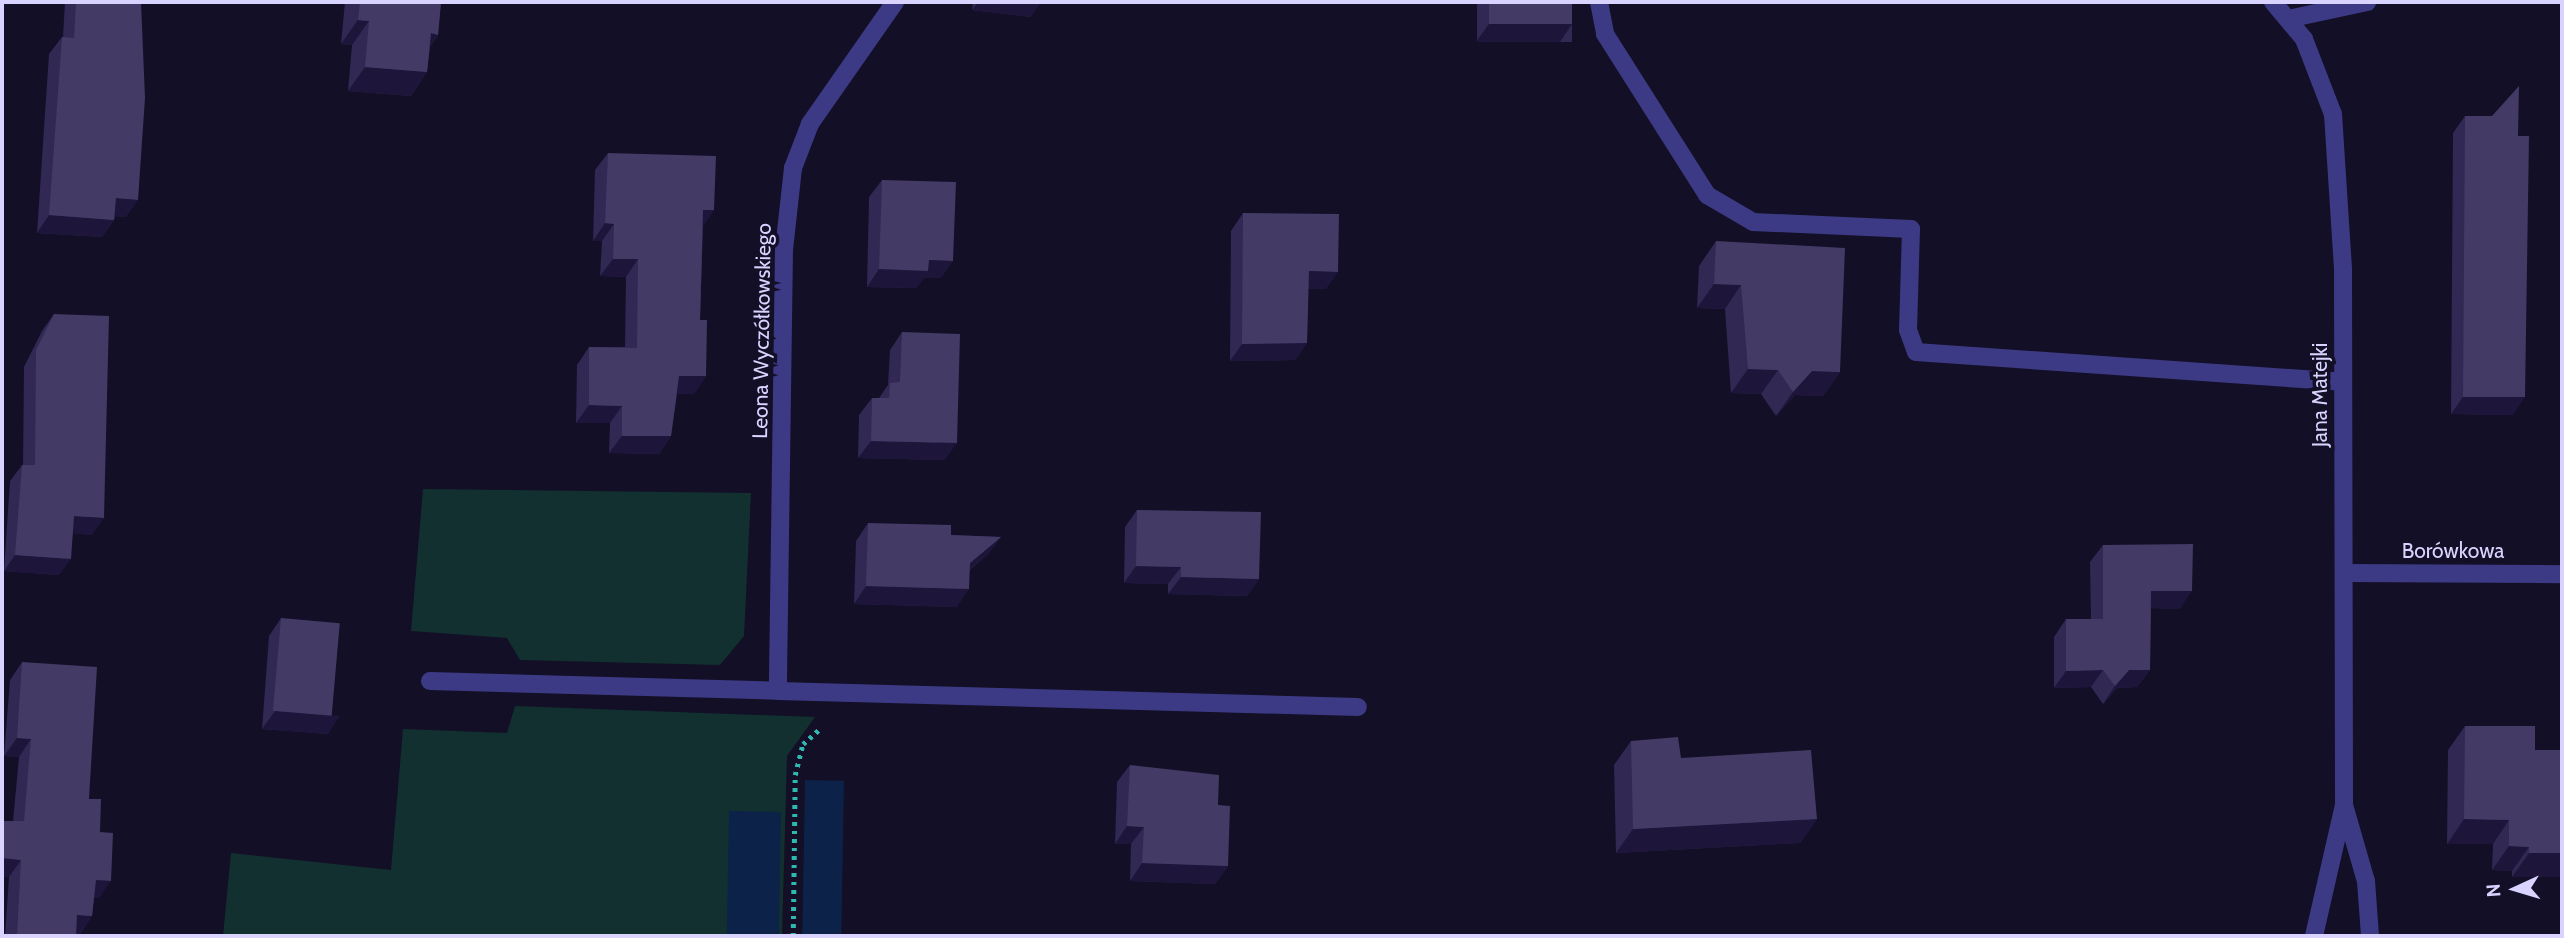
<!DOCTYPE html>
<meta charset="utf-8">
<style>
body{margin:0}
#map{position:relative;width:2564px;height:938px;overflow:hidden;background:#130f26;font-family:Cabin,sans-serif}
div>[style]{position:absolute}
.green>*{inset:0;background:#12302f}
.water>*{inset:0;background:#0c2248;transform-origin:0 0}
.path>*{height:4.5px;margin-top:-2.25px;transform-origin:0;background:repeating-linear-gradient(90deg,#2fb8b0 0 3.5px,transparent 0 8.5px)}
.lane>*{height:18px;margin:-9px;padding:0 9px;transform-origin:9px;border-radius:9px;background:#3d3a85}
.street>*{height:18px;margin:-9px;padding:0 9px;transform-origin:9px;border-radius:9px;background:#3d3a85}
.wall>*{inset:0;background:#312854;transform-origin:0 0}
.shaded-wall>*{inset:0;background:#1d163a}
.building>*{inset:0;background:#433a66;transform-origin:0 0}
span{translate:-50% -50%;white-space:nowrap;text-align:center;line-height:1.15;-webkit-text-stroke:7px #130f26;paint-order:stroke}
.street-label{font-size:21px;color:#d9d4ff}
.frame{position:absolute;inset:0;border:4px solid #d9d4ff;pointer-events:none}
.north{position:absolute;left:2480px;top:854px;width:70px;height:70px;-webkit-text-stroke:5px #130f26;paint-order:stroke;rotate:266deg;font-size:19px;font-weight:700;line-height:28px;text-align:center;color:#d9d4ff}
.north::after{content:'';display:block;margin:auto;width:24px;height:32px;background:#d9d4ff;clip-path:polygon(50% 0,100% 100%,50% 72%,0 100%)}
</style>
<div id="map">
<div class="green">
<div style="clip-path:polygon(423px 489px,751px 493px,744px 636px,720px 665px,520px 660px,507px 638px,411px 631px)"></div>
<div style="clip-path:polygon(515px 706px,815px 717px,787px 756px,782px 936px,223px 936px,231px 853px,391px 870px,403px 729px,507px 733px)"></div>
</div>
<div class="water">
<div style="left:805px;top:780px;width:39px;height:156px;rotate:1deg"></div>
<div style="left:729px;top:811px;width:52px;height:125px;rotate:1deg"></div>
</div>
<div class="path">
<div style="left:793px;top:936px;width:161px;rotate:-89.3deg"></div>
<div style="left:795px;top:775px;width:32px;rotate:-76deg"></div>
<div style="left:803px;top:744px;width:24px;rotate:-42deg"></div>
</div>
<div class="lane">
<div style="left:1599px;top:2px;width:33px;rotate:79deg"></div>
<div style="left:1605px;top:34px;width:191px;rotate:57.6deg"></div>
<div style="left:1707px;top:195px;width:53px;rotate:30.4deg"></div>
<div style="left:1753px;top:222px;width:158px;rotate:2.5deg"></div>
<div style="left:1911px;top:229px;width:101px;rotate:91.7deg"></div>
<div style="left:1908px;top:330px;width:23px;rotate:70deg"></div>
<div style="left:1916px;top:352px;width:427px;rotate:4deg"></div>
<div style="left:430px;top:681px;width:348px;rotate:1.6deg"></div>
</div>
<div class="street">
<div style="left:895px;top:2px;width:149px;rotate:124.9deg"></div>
<div style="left:810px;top:124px;width:47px;rotate:111.1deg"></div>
<div style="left:793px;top:168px;width:81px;rotate:96.3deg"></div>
<div style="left:784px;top:249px;width:442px;rotate:90.8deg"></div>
<div style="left:778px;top:691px;width:580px;rotate:1.58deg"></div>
<div style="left:2273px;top:2px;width:48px;rotate:50deg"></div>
<div style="left:2304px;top:39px;width:80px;rotate:68.9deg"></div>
<div style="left:2333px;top:114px;width:155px;rotate:86.3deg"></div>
<div style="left:2343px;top:269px;width:536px;rotate:89.89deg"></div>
<div style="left:2344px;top:805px;width:134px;rotate:102.9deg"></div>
<div style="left:2288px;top:19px;width:81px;rotate:-12.1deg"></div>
<div style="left:2345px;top:573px;width:217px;rotate:0.3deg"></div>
<div style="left:2344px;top:805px;width:79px;rotate:73.9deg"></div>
<div style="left:2366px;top:881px;width:55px;rotate:85.8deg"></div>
</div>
<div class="wall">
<div style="clip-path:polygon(65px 2px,141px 2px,126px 217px,115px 216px,114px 220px,102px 237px,37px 233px,49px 54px,62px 37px,63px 37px)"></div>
<div style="clip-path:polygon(345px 2px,441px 2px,438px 35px,430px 47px,427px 72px,411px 96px,348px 91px,352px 45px,341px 44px)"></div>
<div style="clip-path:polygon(973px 2px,1041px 2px,1030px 17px,972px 10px)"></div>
<div style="left:1477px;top:2px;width:95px;height:40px"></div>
<div style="clip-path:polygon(2465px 116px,2518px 136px,2513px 415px,2451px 414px,2453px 133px)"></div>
<div style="clip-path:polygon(608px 153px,714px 210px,703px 226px,700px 320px,706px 376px,694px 394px,677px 394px,671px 436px,659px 454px,609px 453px,610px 423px,576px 423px,577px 365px,589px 347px,625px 347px,626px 277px,600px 276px,602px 241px,593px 241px,595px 170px)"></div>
<div style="clip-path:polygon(882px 180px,941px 278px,924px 278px,916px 288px,867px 287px,869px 197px)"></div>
<div style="clip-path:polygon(1243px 213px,1326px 289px,1308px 289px,1307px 343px,1295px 360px,1230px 361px,1231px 231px)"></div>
<div style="clip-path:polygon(1716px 241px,1840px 372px,1823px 396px,1795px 395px,1776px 416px,1761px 394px,1731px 393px,1725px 309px,1697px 308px,1699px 266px)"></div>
<div style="clip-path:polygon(54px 314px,92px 535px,73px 533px,59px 575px,4px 571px,10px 481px,22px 465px,23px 465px,24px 367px,42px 331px)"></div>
<div style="clip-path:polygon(902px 332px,945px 460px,858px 458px,859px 415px,872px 398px,879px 398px,888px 385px,890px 350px)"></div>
<div style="clip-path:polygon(1137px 510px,1259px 579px,1247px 596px,1168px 594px,1168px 584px,1124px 583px,1125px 527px)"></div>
<div style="clip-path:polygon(868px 523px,951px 535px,1001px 537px,988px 554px,970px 570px,957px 607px,854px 604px,856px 541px)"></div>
<div style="clip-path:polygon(2103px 545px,2180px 609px,2151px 608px,2150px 670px,2137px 687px,2117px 688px,2103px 704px,2091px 687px,2054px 688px,2054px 637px,2066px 619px,2091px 619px,2090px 562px)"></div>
<div style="clip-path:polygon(281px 618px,328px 734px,262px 729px,269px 636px)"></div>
<div style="clip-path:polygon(22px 662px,89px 799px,100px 832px,99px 898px,94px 898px,92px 916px,80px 934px,76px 934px,76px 936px,5px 936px,9px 877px,2px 877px,2px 823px,4px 821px,13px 821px,19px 757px,4px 756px,10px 680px)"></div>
<div style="clip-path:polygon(2465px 726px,2535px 750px,2562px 877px,2512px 877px,2512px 871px,2492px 870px,2493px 844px,2447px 844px,2448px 750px)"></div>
<div style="clip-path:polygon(1631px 741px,1817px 819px,1800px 843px,1616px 853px,1614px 765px)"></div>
<div style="clip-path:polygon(1130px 765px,1218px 805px,1228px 866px,1215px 884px,1130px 881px,1131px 844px,1115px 844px,1117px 782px)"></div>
</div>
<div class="shaded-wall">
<div style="clip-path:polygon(978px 2px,1041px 2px,1030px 17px,972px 10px)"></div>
<div style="clip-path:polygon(358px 20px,369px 21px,352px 45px,341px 44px)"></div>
<div style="clip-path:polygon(1489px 24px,1572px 24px,1560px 42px,1476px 42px)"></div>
<div style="clip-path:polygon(431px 33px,438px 35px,421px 59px)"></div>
<div style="clip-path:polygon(365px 67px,427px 72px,411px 96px,348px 91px)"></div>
<div style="clip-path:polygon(116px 198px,138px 200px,126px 217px,104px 216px)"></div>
<div style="clip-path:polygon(703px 210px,714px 210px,702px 228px)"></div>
<div style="clip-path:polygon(49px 215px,114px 220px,102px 237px,37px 233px)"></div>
<div style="clip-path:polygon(605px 223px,614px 224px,602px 241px,593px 241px)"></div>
<div style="clip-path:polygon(613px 259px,638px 259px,626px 277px,600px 276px)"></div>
<div style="clip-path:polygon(929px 260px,953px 261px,941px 278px,924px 278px,916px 288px,867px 287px,879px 269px)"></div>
<div style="clip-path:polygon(1309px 271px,1338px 272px,1326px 289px,1296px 289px)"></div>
<div style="clip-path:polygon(1714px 284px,1741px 285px,1725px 309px,1697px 308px)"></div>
<div style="clip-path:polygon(1307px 343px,1295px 360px,1230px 361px,1242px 344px)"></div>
<div style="clip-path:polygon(1748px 369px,1778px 370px,1761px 394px,1731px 393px)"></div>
<div style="clip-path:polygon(1812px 371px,1840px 372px,1823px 396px,1795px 395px,1776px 416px,1793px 392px)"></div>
<div style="clip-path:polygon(679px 376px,706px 376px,694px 394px,667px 394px)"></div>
<div style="clip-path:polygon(2463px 397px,2525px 397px,2513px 415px,2451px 414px)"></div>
<div style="clip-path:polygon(589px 405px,622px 406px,610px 423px,576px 423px)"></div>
<div style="clip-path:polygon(622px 436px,671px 436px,659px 454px,609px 453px)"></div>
<div style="clip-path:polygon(871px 441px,957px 443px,945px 460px,858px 458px)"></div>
<div style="clip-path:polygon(74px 516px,104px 518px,92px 535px,63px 532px)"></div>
<div style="clip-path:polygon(1001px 537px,988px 554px,958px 580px,970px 563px)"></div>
<div style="clip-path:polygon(15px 555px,71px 559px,59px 575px,4px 571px)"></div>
<div style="clip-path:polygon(1136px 566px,1181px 567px,1168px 584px,1124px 583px)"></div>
<div style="clip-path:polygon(1181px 577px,1259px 579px,1247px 596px,1168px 594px)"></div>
<div style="clip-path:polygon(866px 586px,969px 589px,957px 607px,854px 604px)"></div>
<div style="clip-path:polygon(2151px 591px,2192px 591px,2180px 609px,2139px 608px)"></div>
<div style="clip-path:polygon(2103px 670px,2091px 687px,2054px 688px,2066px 671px)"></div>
<div style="clip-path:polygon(2129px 670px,2150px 670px,2137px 687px,2117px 688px,2103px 704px,2115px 686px)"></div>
<div style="clip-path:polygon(275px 711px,340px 716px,328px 734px,262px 729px)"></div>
<div style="clip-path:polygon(17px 738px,31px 739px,19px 757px,4px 756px)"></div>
<div style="clip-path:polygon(1817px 819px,1800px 843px,1616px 853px,1633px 829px)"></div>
<div style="clip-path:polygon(2464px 819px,2509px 820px,2493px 844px,2447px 844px)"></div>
<div style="clip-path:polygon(1127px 826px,1144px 827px,1131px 844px,1115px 844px)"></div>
<div style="clip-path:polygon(2509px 846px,2529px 847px,2512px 871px,2492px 870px)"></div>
<div style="clip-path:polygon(2529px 853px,2562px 853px,2562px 877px,2512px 877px)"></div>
<div style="clip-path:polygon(2px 858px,21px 860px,9px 877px,2px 877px)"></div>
<div style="clip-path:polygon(1142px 863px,1228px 866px,1215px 884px,1130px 881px)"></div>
<div style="clip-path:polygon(96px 880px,111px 881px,99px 898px,84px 897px)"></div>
<div style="clip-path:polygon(77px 915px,92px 916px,80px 934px,65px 933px)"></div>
</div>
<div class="building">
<div style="clip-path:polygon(76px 2px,141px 2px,145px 98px,138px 200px,116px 198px,114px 220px,49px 215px,62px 37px,74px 38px)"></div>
<div style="clip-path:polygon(360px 2px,441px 2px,438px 35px,431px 33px,427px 72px,365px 67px,369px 21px,358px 20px)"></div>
<div style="left:1489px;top:2px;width:83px;height:22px"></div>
<div style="clip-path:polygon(2519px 86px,2518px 136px,2529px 136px,2525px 397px,2463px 397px,2465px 116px,2492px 116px)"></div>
<div style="clip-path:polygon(608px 153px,716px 156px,714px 210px,703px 210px,700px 320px,707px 320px,706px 376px,679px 376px,671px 436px,622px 436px,622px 406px,589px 405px,589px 347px,637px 348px,638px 259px,613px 259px,614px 224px,605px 223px)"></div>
<div style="clip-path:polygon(882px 180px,956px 182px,953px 261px,929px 260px,928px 271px,879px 269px)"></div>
<div style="clip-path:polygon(1243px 213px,1339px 214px,1338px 272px,1309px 271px,1307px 343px,1242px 344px)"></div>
<div style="clip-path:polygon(1716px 241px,1845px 248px,1840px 372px,1812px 371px,1793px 392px,1778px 370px,1748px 369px,1741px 285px,1714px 284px)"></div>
<div style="clip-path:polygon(54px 314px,109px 316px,104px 518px,74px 516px,71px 559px,15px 555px,22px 465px,35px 465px,36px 350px)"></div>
<div style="clip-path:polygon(902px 332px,960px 334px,957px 443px,871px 441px,872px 398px,889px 398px,890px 383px,900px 382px)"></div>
<div style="clip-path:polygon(1137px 510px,1261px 512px,1259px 579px,1181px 577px,1181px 567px,1136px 566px)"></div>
<div style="clip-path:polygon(868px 523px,951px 525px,951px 535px,1001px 537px,970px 563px,969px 589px,866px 586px)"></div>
<div style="clip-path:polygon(2193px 544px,2192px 591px,2151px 591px,2150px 670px,2129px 670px,2115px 686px,2103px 670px,2066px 671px,2066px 619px,2103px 619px,2103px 545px)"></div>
<div style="left:281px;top:618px;width:59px;height:93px;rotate:5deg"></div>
<div style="clip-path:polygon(22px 662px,97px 667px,89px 799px,101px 799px,100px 832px,113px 833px,111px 881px,96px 880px,92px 916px,77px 915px,76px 936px,17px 936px,21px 860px,2px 858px,2px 853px,4px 821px,24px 821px,31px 739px,17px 738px)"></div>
<div style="clip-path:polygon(2465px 726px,2535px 726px,2535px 750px,2562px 750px,2562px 853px,2529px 853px,2529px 847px,2509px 846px,2509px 820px,2464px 819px)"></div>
<div style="clip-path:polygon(1678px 737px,1681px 758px,1811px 750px,1817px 819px,1633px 829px,1631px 741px)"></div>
<div style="clip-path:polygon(1130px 765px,1219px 775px,1218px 805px,1230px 806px,1228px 866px,1142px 863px,1144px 827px,1127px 826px)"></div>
</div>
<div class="street-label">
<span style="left:762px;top:331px;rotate:-89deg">Leona Wyczółkowskiego</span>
<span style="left:2320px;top:395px;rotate:-90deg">Jana Matejki</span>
<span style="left:2453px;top:551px">Borówkowa</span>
</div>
<div class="frame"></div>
<div class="north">N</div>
</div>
